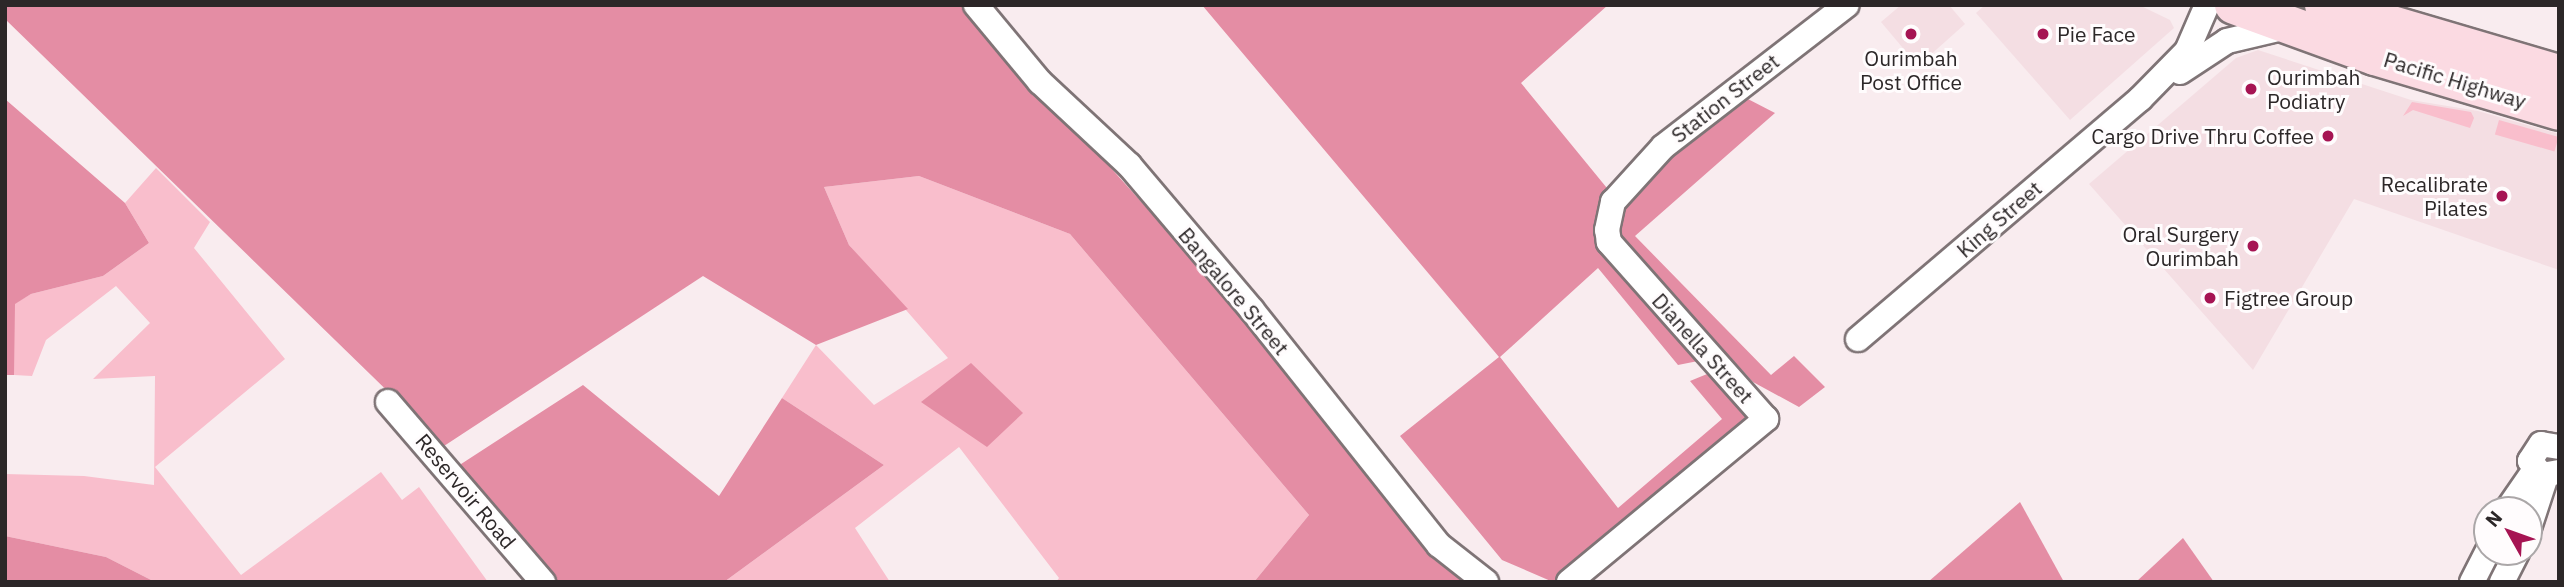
<!DOCTYPE html>
<style>
body{margin:0}
#map{position:relative;width:2564px;height:587px;overflow:hidden;background:#f9ecef;font-family:"IBM Plex Sans",sans-serif}
div>[style]{position:absolute}
.built>*{inset:0;background:#f4dee3}
.green>*{inset:0;background:#f9becc;transform-origin:0 0}
.forest>*{inset:0;background:#e48da4}
.roads{filter:drop-shadow(2px 0 #7f7476) drop-shadow(-2px 0 #7f7476) drop-shadow(0 2px #7f7476) drop-shadow(0 -2px #7f7476)}
.street>*{height:24px;margin:-12px;padding:0 12px;transform-origin:12px;border-radius:12px;background:#fff}
.primary>*{height:38px;margin:-19px;padding:0 19px;transform-origin:19px;border-radius:19px;background:#fbdae2}
.dots>*{width:19px;height:19px;translate:-50% -50%;box-sizing:border-box;border:4px solid #fffcfd;border-radius:50%}
span{translate:-50% -50%;white-space:nowrap;text-align:center;line-height:1.15;-webkit-text-stroke:6px #fffcfd;paint-order:stroke}
.poi-label{font-size:21px;color:#2c2728}
.left{translate:0 -50%;text-align:left}
.right{translate:-100% -50%;text-align:right}
.street-label{font-size:21px;color:#2c2728}
.frame{position:absolute;inset:0;border:7px solid #2c2728;pointer-events:none}
.north{position:absolute;left:2473px;top:496px;width:70px;height:70px;box-sizing:border-box;background:#fffcfd;border:2px solid #aba7a8;border-radius:50%;rotate:310deg;font-size:19px;font-weight:700;line-height:28px;text-align:center;color:#2c2728}
.north::after{content:'';display:block;margin:auto;width:24px;height:32px;background:#a61453;clip-path:polygon(50% 0,100% 100%,50% 72%,0 100%)}
</style>
<div id="map">
<div class="built">
<div style="clip-path:polygon(1901px 5px,1949px 5px,1965px 24px,1918px 66px,1881px 22px)"></div>
<div style="clip-path:polygon(1985px 5px,2139px 5px,2170px 20px,2174px 28px,2070px 120px,1976px 13px)"></div>
<div style="clip-path:polygon(2258px 50px,2411px 100px,2478px 111px,2559px 134px,2559px 270px,2354px 199px,2253px 370px,2089px 184px,2236px 58px)"></div>
</div>
<div class="green">
<div style="clip-path:polygon(2412px 102px,2471px 112px,2474px 118px,2470px 128px,2413px 110px,2403px 116px)"></div>
<div style="left:2499px;top:120px;width:62px;height:15px;rotate:16deg"></div>
<div style="clip-path:polygon(156px 168px,210px 222px,194px 248px,285px 359px,155px 467px,241px 575px,381px 472px,402px 500px,419px 487px,488px 582px,155px 582px,106px 557px,5px 536px,5px 474px,84px 476px,154px 485px,155px 376px,93px 379px,150px 323px,116px 286px,46px 340px,32px 376px,14px 375px,14px 304px,31px 294px,103px 276px,149px 243px,125px 203px)"></div>
<div style="clip-path:polygon(919px 176px,1070px 234px,1309px 515px,1254px 582px,1056px 582px,1059px 578px,959px 447px,855px 528px,890px 582px,724px 582px,884px 465px,782px 398px,816px 345px,874px 405px,948px 358px,849px 245px,824px 187px)"></div>
</div>
<div class="forest">
<div style="clip-path:polygon(5px 5px,965px 5px,1461px 559px,1472px 582px,1254px 582px,1309px 515px,1070px 234px,919px 176px,824px 187px,849px 245px,908px 309px,816px 345px,703px 276px,444px 446px,5px 19px)"></div>
<div style="clip-path:polygon(1202px 5px,1608px 5px,1521px 83px,1611px 193px,1598px 228px,1703px 360px,1678px 365px,1598px 268px,1500px 357px,1618px 508px,1722px 419px,1690px 381px,1712px 372px,1752px 412px,1553px 582px,1502px 560px,1400px 436px,1499px 357px)"></div>
<div style="clip-path:polygon(1744px 97px,1775px 113px,1635px 236px,1771px 375px,1794px 356px,1825px 387px,1799px 407px,1753px 382px,1617px 236px,1622px 205px,1666px 161px)"></div>
<div style="clip-path:polygon(5px 99px,125px 203px,149px 243px,103px 276px,31px 294px,15px 304px,14px 375px,5px 375px)"></div>
<div style="clip-path:polygon(971px 363px,1023px 413px,987px 447px,921px 402px)"></div>
<div style="clip-path:polygon(583px 385px,719px 496px,782px 398px,884px 465px,724px 582px,555px 582px,458px 466px)"></div>
<div style="clip-path:polygon(2020px 502px,2064px 582px,1928px 582px)"></div>
<div style="clip-path:polygon(5px 536px,106px 557px,155px 582px,5px 582px)"></div>
<div style="clip-path:polygon(2183px 538px,2214px 582px,2136px 582px)"></div>
</div>
<div class="roads">
<div class="street">
<div style="left:976px;top:5px;width:100px;rotate:50.3deg"></div>
<div style="left:1040px;top:82px;width:122px;rotate:43deg"></div>
<div style="left:1129px;top:165px;width:190px;rotate:49.7deg"></div>
<div style="left:1252px;top:310px;width:300px;rotate:51.5deg"></div>
<div style="left:1439px;top:545px;width:60px;rotate:38.2deg"></div>
<div style="left:2180px;top:72px;width:56px;rotate:-33.4deg"></div>
<div style="left:2227px;top:41px;width:61px;rotate:-13.3deg"></div>
<div style="left:1858px;top:339px;width:370px;rotate:-40.4deg"></div>
<div style="left:2140px;top:99px;width:67px;rotate:-45.6deg"></div>
<div style="left:2187px;top:51px;width:50px;rotate:-66.5deg"></div>
<div style="left:388px;top:402px;width:238px;rotate:49.3deg"></div>
<div style="left:2559px;top:447px;width:18px;rotate:-171deg"></div>
<div style="left:2541px;top:444px;width:20px;rotate:123deg"></div>
<div style="left:2530px;top:461px;width:18px;rotate:49deg"></div>
<div style="left:2542px;top:475px;width:17px;rotate:-10deg"></div>
<div style="left:2507px;top:510px;width:47px;rotate:-55.3deg"></div>
<div style="left:2529px;top:528px;width:55px;rotate:-71.9deg"></div>
<div style="left:1569px;top:582px;width:256px;rotate:-39.6deg"></div>
<div style="left:1766px;top:419px;width:237px;rotate:-131.6deg"></div>
<div style="left:1609px;top:242px;width:12px;rotate:-99deg"></div>
<div style="left:1607px;top:230px;width:29px;rotate:-78deg"></div>
<div style="left:1613px;top:202px;width:74px;rotate:-47.7deg"></div>
<div style="left:1663px;top:147px;width:232px;rotate:-37.7deg"></div>
<div style="left:2472px;top:582px;width:34px;rotate:-63deg"></div>
<div style="left:2502px;top:582px;width:34px;rotate:-63deg"></div>
</div>
<div class="primary">
<div style="left:2234px;top:5px;width:150px;rotate:19.9deg"></div>
<div style="left:2375px;top:56px;width:192px;rotate:16.6deg"></div>
<div style="left:2324px;top:5px;width:245px;rotate:16.4deg"></div>
</div>
</div>
<div class="dots">
<div style="left:1911px;top:34px;background:#a61453"></div>
<div style="left:2043px;top:34px;background:#a61453"></div>
<div style="left:2251px;top:89px;background:#a61453"></div>
<div style="left:2328px;top:136px;background:#a61453"></div>
<div style="left:2502px;top:196px;background:#a61453"></div>
<div style="left:2253px;top:246px;background:#a61453"></div>
<div style="left:2210px;top:298px;background:#a61453"></div>
</div>
<div class="poi-label">
<span class="left" style="left:2057px;top:34px">Pie Face</span>
<span style="left:1911px;top:70px">Ourimbah<br>Post Office</span>
<span class="left" style="left:2267px;top:89px">Ourimbah<br>Podiatry</span>
<span class="right" style="left:2314px;top:136px">Cargo Drive Thru Coffee</span>
<span class="right" style="left:2488px;top:196px">Recalibrate<br>Pilates</span>
<span class="right" style="left:2239px;top:246px">Oral Surgery<br>Ourimbah</span>
<span class="left" style="left:2224px;top:298px">Figtree Group</span>
</div>
<div class="street-label">
<span style="left:2455px;top:80px;rotate:17deg">Pacific Highway</span>
<span style="left:1725px;top:98px;rotate:-38deg">Station Street</span>
<span style="left:1999px;top:219px;rotate:-41deg">King Street</span>
<span style="left:1234px;top:291px;rotate:50deg">Bangalore Street</span>
<span style="left:1703px;top:348px;rotate:48deg">Dianella Street</span>
<span style="left:466px;top:491px;rotate:50deg">Reservoir Road</span>
</div>
<div class="frame"></div>
<div class="north">N</div>
</div>
